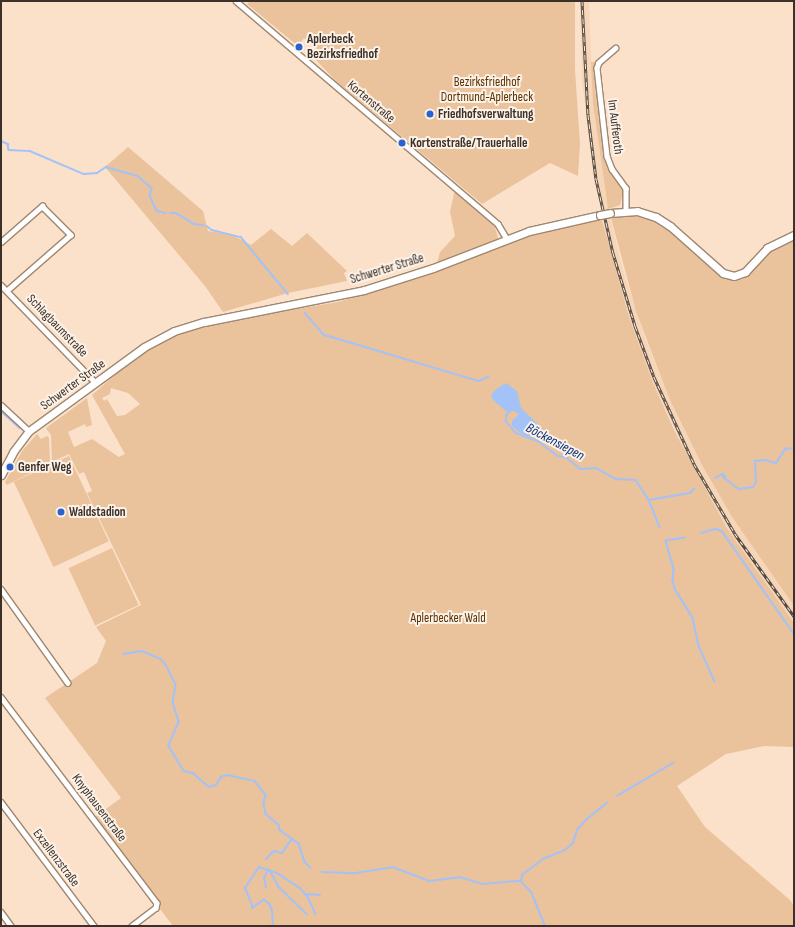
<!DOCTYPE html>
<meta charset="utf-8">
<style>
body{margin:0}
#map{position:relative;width:795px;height:927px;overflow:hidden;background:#fce1ca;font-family:"Sofia Sans Condensed",sans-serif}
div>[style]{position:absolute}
.built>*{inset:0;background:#f6d6b9}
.green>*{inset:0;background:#eac29c;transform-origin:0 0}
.water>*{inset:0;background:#a3c2f7}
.stream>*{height:1.5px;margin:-0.75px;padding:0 0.75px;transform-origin:0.75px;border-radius:0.75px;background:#a3c2f7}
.roads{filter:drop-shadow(1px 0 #9f8771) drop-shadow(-1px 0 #9f8771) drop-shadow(0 1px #9f8771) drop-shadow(0 -1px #9f8771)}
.street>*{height:4.5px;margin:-2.25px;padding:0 2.25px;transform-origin:2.25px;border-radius:2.25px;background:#fff}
.secondary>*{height:7px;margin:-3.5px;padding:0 3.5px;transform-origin:3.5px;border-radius:3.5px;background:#fff}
.rail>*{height:3px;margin-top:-1.5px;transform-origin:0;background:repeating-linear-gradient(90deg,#fdf2e8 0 4.5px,#574b40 0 9px);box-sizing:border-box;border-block:1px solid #574b40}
.bridges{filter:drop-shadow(1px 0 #9f8771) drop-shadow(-1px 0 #9f8771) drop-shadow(0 1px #9f8771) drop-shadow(0 -1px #9f8771)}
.secondary-bridge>*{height:7px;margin:-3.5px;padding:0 3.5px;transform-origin:3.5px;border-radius:3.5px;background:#fff}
.dots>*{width:11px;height:11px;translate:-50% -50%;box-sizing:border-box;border:2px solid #fdf2e8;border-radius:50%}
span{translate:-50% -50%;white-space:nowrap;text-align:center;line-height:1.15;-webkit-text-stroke:4px #fdf2e8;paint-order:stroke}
.poi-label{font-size:13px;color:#3b3128;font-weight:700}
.left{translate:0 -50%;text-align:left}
.park-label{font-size:13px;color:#593200}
.street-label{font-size:13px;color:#3b3128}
.water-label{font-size:14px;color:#09317c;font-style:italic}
.frame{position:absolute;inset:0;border:2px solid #3b3128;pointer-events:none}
</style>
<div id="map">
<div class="built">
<div style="clip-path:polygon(580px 1px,589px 1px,593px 104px,608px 209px,624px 273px,645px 337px,669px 398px,702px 465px,732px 517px,794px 606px,794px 623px,726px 527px,700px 483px,653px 383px,629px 317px,610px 253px,594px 176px,582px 81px)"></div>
</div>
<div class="green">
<div style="clip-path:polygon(250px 1px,575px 1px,575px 70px,580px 144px,578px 176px,550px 163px,482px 204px,337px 82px,316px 60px,322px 53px,304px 38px,298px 46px,247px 4px)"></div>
<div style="clip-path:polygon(591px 62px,595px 62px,606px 163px,621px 183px,623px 192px,620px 205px,608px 209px,593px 104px)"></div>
<div style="clip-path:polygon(128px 147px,203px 211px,208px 231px,232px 235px,251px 245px,271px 229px,292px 246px,307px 233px,347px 271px,344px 273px,347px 281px,288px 293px,223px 312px,205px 286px,105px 167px)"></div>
<div style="clip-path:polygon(evenodd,455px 189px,494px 224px,500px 245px,547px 230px,602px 220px,629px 317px,653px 383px,675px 432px,726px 527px,794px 623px,794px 747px,764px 746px,726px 754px,677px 786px,705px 827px,790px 900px,794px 906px,794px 926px,173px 926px,160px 909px,160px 904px,95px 817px,121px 798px,45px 698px,97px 663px,106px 641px,96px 627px,141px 605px,87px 493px,92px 491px,84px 472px,79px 474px,69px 454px,52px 462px,51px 435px,46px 428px,87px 398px,92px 425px,86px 427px,85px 424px,68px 432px,74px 447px,92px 439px,119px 457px,125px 454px,92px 395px,116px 374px,158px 343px,184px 331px,212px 323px,338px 302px,435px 271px,440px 252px,455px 236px,450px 212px,455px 189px,111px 388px,128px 393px,140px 404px,125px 415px,117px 416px,107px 399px,104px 401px,102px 398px,110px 394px,111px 388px)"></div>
<div style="clip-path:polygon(626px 215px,645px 217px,663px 224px,719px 276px,735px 281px,743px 279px,751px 272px,768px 250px,794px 238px,794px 606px,732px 517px,702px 465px,669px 398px,636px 311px,611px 218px)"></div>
<div style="clip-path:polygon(37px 434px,41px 439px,47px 436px,49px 438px,50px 463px,7px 485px,5px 482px,22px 451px)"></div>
<div style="left:69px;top:456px;width:94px;height:61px;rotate:65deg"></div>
<div style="left:112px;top:548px;width:63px;height:48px;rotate:65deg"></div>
</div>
<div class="water">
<div style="clip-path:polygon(506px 383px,517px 391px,521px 408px,543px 429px,539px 435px,527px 436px,519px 432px,512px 426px,512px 421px,519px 414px,512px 410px,507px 412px,493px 400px,491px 396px,495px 390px)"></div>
</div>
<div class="stream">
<div style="left:1px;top:141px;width:8px;rotate:23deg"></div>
<div style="left:8px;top:144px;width:6px;rotate:81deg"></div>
<div style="left:9px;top:150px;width:21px;rotate:3deg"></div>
<div style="left:30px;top:151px;width:59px;rotate:23.1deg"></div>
<div style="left:84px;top:174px;width:13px;rotate:-4deg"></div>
<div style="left:97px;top:173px;width:11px;rotate:-34deg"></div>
<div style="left:106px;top:167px;width:33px;rotate:16deg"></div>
<div style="left:138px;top:176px;width:18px;rotate:41deg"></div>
<div style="left:152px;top:188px;width:8px;rotate:104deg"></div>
<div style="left:150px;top:196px;width:17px;rotate:65deg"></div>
<div style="left:157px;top:211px;width:9px;rotate:13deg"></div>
<div style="left:170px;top:213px;width:6px"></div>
<div style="left:176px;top:213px;width:21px;rotate:31deg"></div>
<div style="left:194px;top:224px;width:9px;rotate:6deg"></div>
<div style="left:207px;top:226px;width:6px;rotate:39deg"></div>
<div style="left:212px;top:230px;width:30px;rotate:14deg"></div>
<div style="left:241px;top:237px;width:74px;rotate:50.5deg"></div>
<div style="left:305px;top:313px;width:29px;rotate:49deg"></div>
<div style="left:324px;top:335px;width:8px;rotate:14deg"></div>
<div style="left:332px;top:337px;width:153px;rotate:16.7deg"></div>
<div style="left:479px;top:381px;width:10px;rotate:-24deg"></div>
<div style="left:512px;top:410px;width:7px;rotate:135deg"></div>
<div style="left:507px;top:415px;width:6px;rotate:99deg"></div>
<div style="left:506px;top:421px;width:16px;rotate:50deg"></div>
<div style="left:516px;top:433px;width:23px;rotate:20deg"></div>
<div style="left:538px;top:441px;width:25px;rotate:37deg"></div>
<div style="left:558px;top:456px;width:8px;rotate:7deg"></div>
<div style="left:566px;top:457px;width:19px;rotate:39deg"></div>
<div style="left:581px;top:469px;width:15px;rotate:-4deg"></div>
<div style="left:596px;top:468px;width:23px;rotate:29deg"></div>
<div style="left:616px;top:479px;width:20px;rotate:3deg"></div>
<div style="left:636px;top:480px;width:24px;rotate:57deg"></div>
<div style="left:649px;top:500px;width:42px;rotate:-9.7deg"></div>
<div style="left:690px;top:493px;width:6px;rotate:-45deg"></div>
<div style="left:1px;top:411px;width:25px;rotate:42deg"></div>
<div style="left:723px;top:477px;width:20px;rotate:37deg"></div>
<div style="left:739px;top:489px;width:14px;rotate:-8deg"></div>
<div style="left:753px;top:487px;width:6px;rotate:-59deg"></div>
<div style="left:756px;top:482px;width:21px;rotate:-93deg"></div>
<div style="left:755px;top:461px;width:10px;rotate:-6deg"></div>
<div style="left:765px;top:460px;width:11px;rotate:15deg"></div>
<div style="left:776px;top:463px;width:17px;rotate:-57deg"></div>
<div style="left:785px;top:449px;width:9px;rotate:-6deg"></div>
<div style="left:715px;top:478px;width:9px;rotate:-27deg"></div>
<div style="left:723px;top:474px;width:4px;rotate:45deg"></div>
<div style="left:649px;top:500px;width:29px;rotate:68deg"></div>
<div style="left:701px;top:533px;width:15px;rotate:-16deg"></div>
<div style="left:715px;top:529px;width:7px;rotate:16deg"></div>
<div style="left:722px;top:531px;width:126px;rotate:55deg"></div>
<div style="left:685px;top:538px;width:19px;rotate:171deg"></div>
<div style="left:666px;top:541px;width:29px;rotate:74deg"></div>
<div style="left:674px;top:569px;width:12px;rotate:95deg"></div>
<div style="left:673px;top:581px;width:8px;rotate:76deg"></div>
<div style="left:675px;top:589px;width:34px;rotate:58deg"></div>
<div style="left:693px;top:618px;width:29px;rotate:78deg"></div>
<div style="left:699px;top:646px;width:39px;rotate:66deg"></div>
<div style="left:123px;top:654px;width:19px;rotate:-9deg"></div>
<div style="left:142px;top:651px;width:21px;rotate:23deg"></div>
<div style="left:161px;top:659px;width:8px;rotate:50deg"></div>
<div style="left:166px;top:665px;width:22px;rotate:63deg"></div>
<div style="left:176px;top:685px;width:17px;rotate:100deg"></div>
<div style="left:173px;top:702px;width:21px;rotate:73deg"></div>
<div style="left:179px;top:722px;width:26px;rotate:113deg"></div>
<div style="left:169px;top:746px;width:29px;rotate:59deg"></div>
<div style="left:184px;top:771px;width:9px;rotate:13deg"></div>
<div style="left:193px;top:773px;width:21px;rotate:41deg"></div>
<div style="left:209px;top:787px;width:7px;rotate:-16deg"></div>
<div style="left:216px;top:785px;width:9px;rotate:-58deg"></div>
<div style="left:221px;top:777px;width:6px;rotate:-18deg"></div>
<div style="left:227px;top:775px;width:29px;rotate:12deg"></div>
<div style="left:255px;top:781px;width:18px;rotate:52deg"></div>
<div style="left:266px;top:795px;width:8px;rotate:104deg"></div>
<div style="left:264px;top:803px;width:11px;rotate:80deg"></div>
<div style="left:266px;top:814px;width:17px;rotate:40deg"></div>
<div style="left:279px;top:825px;width:5px;rotate:79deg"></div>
<div style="left:280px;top:830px;width:24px;rotate:36deg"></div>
<div style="left:299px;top:844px;width:19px;rotate:72deg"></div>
<div style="left:305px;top:862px;width:8px;rotate:45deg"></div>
<div style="left:617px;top:796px;width:65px;rotate:-30.5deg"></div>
<div style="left:266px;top:859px;width:11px;rotate:-45deg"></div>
<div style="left:274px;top:851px;width:8px;rotate:14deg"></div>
<div style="left:282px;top:853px;width:16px;rotate:-55deg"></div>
<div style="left:271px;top:872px;width:17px;rotate:62deg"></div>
<div style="left:279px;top:887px;width:39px;rotate:44deg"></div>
<div style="left:322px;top:872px;width:34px;rotate:2deg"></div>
<div style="left:356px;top:873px;width:37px;rotate:-9deg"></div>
<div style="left:393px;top:867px;width:39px;rotate:21deg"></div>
<div style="left:429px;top:881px;width:31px;rotate:-7deg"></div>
<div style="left:460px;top:877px;width:24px;rotate:17deg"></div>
<div style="left:483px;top:884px;width:38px;rotate:-5deg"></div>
<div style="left:521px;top:881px;width:16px;rotate:47deg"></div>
<div style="left:532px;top:893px;width:35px;rotate:68deg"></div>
<div style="left:521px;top:881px;width:6px;rotate:-81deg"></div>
<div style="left:522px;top:875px;width:26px;rotate:-37deg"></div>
<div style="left:543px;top:859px;width:24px;rotate:-22deg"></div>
<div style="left:565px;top:850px;width:11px;rotate:-41deg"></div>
<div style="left:573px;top:843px;width:14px;rotate:-73deg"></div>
<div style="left:577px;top:830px;width:15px;rotate:-48deg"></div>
<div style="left:587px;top:819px;width:26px;rotate:-39deg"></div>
<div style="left:266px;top:888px;width:10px;rotate:-101deg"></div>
<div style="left:264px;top:878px;width:9px;rotate:-63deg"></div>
<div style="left:306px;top:894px;width:14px;rotate:4deg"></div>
<div style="left:273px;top:926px;width:16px;rotate:-94deg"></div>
<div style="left:272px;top:910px;width:7px;rotate:-117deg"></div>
<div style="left:269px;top:904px;width:6px;rotate:-141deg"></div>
<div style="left:264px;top:900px;width:14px;rotate:144deg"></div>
<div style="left:253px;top:908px;width:22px;rotate:-112deg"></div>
<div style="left:245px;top:888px;width:25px;rotate:-56deg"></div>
<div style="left:259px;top:867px;width:19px;rotate:18deg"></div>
<div style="left:277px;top:873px;width:27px;rotate:33deg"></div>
<div style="left:300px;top:888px;width:12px;rotate:48deg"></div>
<div style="left:308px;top:897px;width:19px;rotate:65deg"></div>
</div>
<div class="roads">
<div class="street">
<div style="left:236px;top:1px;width:344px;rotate:40.4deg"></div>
<div style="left:498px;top:224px;width:17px;rotate:59deg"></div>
<div style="left:616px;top:48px;width:23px;rotate:139deg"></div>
<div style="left:599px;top:63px;width:5px;rotate:112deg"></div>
<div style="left:597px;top:68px;width:89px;rotate:83.5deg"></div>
<div style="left:607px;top:156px;width:14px;rotate:69deg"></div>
<div style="left:612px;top:169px;width:24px;rotate:54deg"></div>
<div style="left:626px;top:188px;width:23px;rotate:90deg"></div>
<div style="left:1px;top:242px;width:55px;rotate:-41.3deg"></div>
<div style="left:42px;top:206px;width:41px;rotate:45deg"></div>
<div style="left:71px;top:235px;width:85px;rotate:138.8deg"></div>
<div style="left:1px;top:285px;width:136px;rotate:45.9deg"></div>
<div style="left:1px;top:405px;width:38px;rotate:43deg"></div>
<div style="left:1px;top:589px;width:115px;rotate:54.5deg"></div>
<div style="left:1px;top:697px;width:258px;rotate:52.9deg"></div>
<div style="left:157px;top:903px;width:5px;rotate:101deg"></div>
<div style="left:156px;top:908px;width:30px;rotate:143deg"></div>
<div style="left:1px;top:802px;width:155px;rotate:53.1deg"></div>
<div style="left:1px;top:912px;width:17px;rotate:54deg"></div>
</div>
<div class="secondary">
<div style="left:610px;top:213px;width:27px;rotate:-4deg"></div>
<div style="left:637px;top:211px;width:20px;rotate:18deg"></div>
<div style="left:656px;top:217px;width:17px;rotate:33deg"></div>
<div style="left:670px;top:226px;width:71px;rotate:41.6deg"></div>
<div style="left:723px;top:273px;width:11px;rotate:15deg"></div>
<div style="left:734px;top:276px;width:12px;rotate:-20deg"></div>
<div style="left:745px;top:272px;width:33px;rotate:-47deg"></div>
<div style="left:767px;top:248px;width:30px;rotate:-26deg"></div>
<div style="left:1px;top:475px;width:26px;rotate:-62deg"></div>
<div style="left:13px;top:452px;width:26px;rotate:-53deg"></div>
<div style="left:29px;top:431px;width:142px;rotate:-36.1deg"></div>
<div style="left:144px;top:347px;width:34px;rotate:-28deg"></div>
<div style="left:174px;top:331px;width:31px;rotate:-17deg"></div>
<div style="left:204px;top:322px;width:163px;rotate:-11.3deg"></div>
<div style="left:364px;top:290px;width:72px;rotate:-17.7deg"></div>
<div style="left:433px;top:268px;width:103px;rotate:-21.1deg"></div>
<div style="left:529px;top:231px;width:73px;rotate:-12.7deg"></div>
</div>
</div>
<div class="rail">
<div style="left:582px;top:1px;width:114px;rotate:87deg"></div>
<div style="left:588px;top:115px;width:64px;rotate:82.9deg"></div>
<div style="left:596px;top:179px;width:76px;rotate:77.1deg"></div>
<div style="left:613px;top:253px;width:76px;rotate:73.2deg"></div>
<div style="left:635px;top:326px;width:54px;rotate:69.6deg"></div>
<div style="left:654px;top:377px;width:96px;rotate:65.3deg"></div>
<div style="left:694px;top:464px;width:81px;rotate:59.6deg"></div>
<div style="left:735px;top:534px;width:101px;rotate:54.3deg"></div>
</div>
<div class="bridges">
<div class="secondary-bridge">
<div style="left:600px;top:215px;width:10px;rotate:-11deg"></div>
</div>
</div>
<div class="dots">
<div style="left:299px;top:47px;background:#2862cf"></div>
<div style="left:430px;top:114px;background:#2862cf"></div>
<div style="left:402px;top:143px;background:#2862cf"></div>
<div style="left:10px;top:467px;background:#2862cf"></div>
<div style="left:61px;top:512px;background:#2862cf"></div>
</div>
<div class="poi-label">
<span class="left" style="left:307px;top:47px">Aplerbeck<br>Bezirksfriedhof</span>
<span class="left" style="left:438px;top:114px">Friedhofsverwaltung</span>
<span class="left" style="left:410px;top:143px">Kortenstraße/Trauerhalle</span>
<span class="left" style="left:18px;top:467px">Genfer Weg</span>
<span class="left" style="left:69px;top:512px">Waldstadion</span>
</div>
<div class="park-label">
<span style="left:487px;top:90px">Bezirksfriedhof<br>Dortmund-Aplerbeck</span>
<span style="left:448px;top:618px">Aplerbecker Wald</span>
</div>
<div class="street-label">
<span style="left:371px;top:102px;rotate:40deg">Kortenstraße</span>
<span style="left:615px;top:127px;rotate:83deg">Im Aufferoth</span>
<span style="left:387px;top:269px;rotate:-17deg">Schwerter Straße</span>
<span style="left:57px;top:326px;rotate:46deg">Schlagbaumstraße</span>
<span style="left:73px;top:385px;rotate:-36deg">Schwerter Straße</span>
<span style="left:99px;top:808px;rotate:53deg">Knyphausenstraße</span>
<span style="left:56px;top:858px;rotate:53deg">Exzellenzstraße</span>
</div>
<div class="water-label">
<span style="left:555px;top:442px;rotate:28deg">Böckensiepen</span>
</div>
<div class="frame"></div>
</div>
